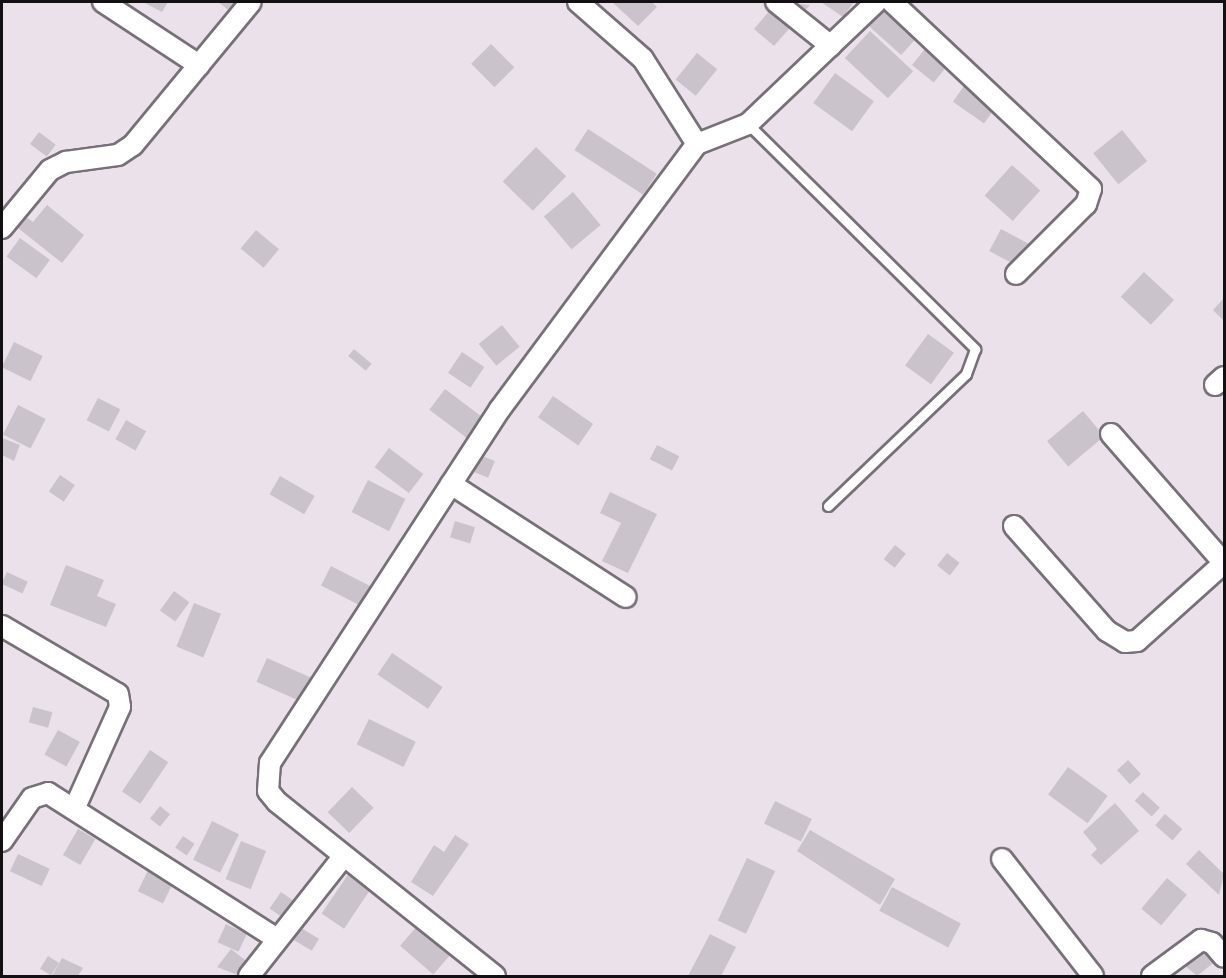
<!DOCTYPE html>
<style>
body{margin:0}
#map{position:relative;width:1226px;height:978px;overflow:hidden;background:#eae1eb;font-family:Ubuntu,sans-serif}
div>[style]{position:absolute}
.building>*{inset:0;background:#cbc3cc;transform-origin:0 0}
.roads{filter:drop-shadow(2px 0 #787078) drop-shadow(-2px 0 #787078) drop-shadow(0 2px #787078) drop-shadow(0 -2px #787078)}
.service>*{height:9px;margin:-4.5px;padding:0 4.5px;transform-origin:4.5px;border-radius:4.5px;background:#fff}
.minor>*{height:20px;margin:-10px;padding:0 10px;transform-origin:10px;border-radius:10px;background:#fff}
span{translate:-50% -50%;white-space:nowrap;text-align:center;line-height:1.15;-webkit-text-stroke:6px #eae1eb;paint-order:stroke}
.frame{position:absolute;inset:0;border:3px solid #131013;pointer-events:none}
</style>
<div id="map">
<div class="building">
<div style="clip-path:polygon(143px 2px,168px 2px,162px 12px)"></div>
<div style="clip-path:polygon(218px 2px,245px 2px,235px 15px)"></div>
<div style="clip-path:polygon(612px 2px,652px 2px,657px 7px,638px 26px)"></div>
<div style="clip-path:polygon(777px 2px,810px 5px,774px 46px,754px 29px)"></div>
<div style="clip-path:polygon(821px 2px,854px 2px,843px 17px)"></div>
<div style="left:887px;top:2px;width:46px;height:30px;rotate:42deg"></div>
<div style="left:870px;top:31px;width:59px;height:37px;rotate:43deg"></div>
<div style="left:491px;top:44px;width:33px;height:28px;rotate:45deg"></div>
<div style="left:929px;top:44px;width:28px;height:27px;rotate:39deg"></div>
<div style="left:697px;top:53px;width:26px;height:34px;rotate:39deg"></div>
<div style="left:835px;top:73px;width:48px;height:37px;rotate:36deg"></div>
<div style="left:973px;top:73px;width:38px;height:35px;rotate:35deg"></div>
<div style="left:588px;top:129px;width:82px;height:25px;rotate:33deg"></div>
<div style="left:1122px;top:130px;width:40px;height:37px;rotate:51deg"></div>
<div style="left:39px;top:132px;width:21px;height:15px;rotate:37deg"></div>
<div style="left:536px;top:147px;width:42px;height:48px;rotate:44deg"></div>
<div style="left:1012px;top:165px;width:38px;height:41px;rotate:42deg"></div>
<div style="left:573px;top:192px;width:43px;height:38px;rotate:50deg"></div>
<div style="clip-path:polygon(47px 205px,84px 235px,62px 263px,18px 228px,26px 217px,33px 222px)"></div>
<div style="left:1001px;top:229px;width:34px;height:25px;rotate:28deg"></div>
<div style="left:256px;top:230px;width:30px;height:24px;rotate:40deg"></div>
<div style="left:20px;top:238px;width:37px;height:23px;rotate:36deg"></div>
<div style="left:1144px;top:272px;width:41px;height:34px;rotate:43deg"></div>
<div style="clip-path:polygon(1224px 298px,1224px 321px,1213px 310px)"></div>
<div style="left:502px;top:325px;width:28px;height:30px;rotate:51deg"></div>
<div style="left:928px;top:334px;width:32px;height:39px;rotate:36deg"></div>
<div style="left:14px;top:342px;width:32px;height:28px;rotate:26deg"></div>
<div style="left:354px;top:349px;width:23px;height:9px;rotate:40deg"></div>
<div style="left:462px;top:352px;width:27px;height:25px;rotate:34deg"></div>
<div style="left:445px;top:389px;width:49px;height:26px;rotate:37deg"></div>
<div style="left:553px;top:396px;width:49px;height:26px;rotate:35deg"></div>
<div style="left:98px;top:398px;width:25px;height:25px;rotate:27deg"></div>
<div style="left:18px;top:405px;width:31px;height:33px;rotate:27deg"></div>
<div style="left:1083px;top:411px;width:33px;height:47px;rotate:50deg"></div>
<div style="left:126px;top:420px;width:23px;height:22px;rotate:29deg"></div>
<div style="clip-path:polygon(2px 438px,20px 445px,14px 461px,2px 455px)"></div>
<div style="left:657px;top:445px;width:25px;height:16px;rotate:27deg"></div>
<div style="left:389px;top:448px;width:43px;height:24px;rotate:37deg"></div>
<div style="left:480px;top:455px;width:16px;height:18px;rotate:22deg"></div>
<div style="left:60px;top:475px;width:18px;height:20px;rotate:34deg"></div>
<div style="left:280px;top:476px;width:40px;height:21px;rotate:30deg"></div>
<div style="left:368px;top:480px;width:42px;height:36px;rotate:27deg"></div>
<div style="clip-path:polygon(610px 492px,657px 514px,628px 573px,602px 561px,621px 523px,600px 513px)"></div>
<div style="left:455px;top:521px;width:21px;height:17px;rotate:17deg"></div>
<div style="left:895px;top:545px;width:14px;height:18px;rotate:39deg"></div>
<div style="left:947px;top:553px;width:16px;height:16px;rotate:38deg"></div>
<div style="clip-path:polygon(66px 565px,104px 580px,97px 596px,116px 604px,106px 627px,50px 605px)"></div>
<div style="left:331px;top:566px;width:51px;height:22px;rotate:27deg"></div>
<div style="left:7px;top:572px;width:23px;height:13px;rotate:25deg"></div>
<div style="left:174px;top:591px;width:19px;height:24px;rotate:36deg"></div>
<div style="left:194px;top:603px;width:29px;height:47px;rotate:22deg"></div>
<div style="left:392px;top:653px;width:61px;height:26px;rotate:34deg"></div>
<div style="left:267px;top:658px;width:51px;height:26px;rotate:24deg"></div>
<div style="left:33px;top:707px;width:20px;height:16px;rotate:15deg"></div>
<div style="left:369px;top:719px;width:52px;height:28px;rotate:26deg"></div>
<div style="left:58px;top:730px;width:25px;height:28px;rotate:29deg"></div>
<div style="left:150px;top:750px;width:22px;height:50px;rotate:34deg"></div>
<div style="left:1128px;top:760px;width:19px;height:15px;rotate:47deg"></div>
<div style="left:1068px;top:767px;width:49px;height:34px;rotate:36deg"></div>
<div style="left:352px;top:787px;width:30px;height:35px;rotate:44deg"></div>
<div style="left:1143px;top:792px;width:23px;height:12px;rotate:43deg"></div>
<div style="left:775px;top:801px;width:41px;height:25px;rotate:26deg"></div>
<div style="clip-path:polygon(1115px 803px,1139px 831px,1101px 865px,1091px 855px,1097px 849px,1083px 832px)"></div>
<div style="left:160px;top:806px;width:13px;height:16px;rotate:39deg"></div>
<div style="left:1165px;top:814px;width:23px;height:15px;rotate:41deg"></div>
<div style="left:212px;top:821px;width:30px;height:43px;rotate:26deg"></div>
<div style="left:78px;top:829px;width:20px;height:30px;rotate:30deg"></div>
<div style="clip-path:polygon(810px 830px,895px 879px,880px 905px,797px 851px)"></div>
<div style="clip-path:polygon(455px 835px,469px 844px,433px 896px,411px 882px,434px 845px,444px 852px)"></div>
<div style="left:183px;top:836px;width:14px;height:14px;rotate:34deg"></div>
<div style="left:241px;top:841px;width:27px;height:41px;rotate:22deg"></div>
<div style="clip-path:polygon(1199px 850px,1224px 874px,1219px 895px,1186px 864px)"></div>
<div style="left:18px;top:854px;width:35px;height:19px;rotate:25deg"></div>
<div style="left:154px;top:858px;width:28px;height:37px;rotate:26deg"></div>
<div style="left:747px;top:858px;width:31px;height:69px;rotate:25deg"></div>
<div style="left:349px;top:873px;width:27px;height:49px;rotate:34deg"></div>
<div style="left:1167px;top:878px;width:26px;height:40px;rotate:40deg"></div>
<div style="left:892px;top:887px;width:78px;height:27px;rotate:28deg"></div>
<div style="left:281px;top:892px;width:19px;height:20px;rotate:35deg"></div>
<div style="left:425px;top:917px;width:44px;height:38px;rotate:41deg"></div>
<div style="left:226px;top:924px;width:23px;height:20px;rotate:25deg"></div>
<div style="left:301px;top:928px;width:21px;height:14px;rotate:31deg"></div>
<div style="clip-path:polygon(710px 934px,736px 947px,721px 976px,688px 976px)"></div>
<div style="clip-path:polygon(1201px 945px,1217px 960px,1197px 976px,1183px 964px)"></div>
<div style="clip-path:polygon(231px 949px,250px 964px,240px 976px,217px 967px)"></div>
<div style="left:48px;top:956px;width:13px;height:15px;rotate:32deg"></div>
<div style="clip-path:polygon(62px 958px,83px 968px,78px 976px,52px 976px)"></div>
</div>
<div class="roads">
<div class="service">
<div style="left:748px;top:124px;width:320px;rotate:44.7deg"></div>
<div style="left:975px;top:349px;width:27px;rotate:110deg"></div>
<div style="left:966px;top:374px;width:191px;rotate:136.3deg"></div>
</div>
<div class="minor">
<div style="left:103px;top:2px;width:115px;rotate:33.3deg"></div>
<div style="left:578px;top:2px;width:86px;rotate:41.2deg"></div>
<div style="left:643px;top:59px;width:101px;rotate:57.6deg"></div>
<div style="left:776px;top:2px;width:70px;rotate:38.7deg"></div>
<div style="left:892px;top:2px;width:273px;rotate:43.2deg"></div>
<div style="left:1091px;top:189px;width:16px;rotate:108deg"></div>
<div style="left:1086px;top:204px;width:99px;rotate:135deg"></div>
<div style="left:2px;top:228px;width:75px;rotate:-50.4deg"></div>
<div style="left:50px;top:170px;width:18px;rotate:-27deg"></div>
<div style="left:66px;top:162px;width:52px;rotate:-7.7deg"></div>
<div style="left:118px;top:155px;width:18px;rotate:-34deg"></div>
<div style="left:133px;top:145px;width:185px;rotate:-50.5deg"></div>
<div style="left:1215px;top:385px;width:12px;rotate:-42deg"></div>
<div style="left:1111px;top:434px;width:170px;rotate:48.8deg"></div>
<div style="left:451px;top:484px;width:208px;rotate:32.9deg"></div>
<div style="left:1014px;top:526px;width:140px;rotate:48.5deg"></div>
<div style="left:1107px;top:631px;width:21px;rotate:31deg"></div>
<div style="left:1125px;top:642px;width:12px;rotate:-5deg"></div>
<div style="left:1137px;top:641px;width:117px;rotate:-41.9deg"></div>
<div style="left:2px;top:626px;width:134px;rotate:30.4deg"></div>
<div style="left:118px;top:694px;width:13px;rotate:81deg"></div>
<div style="left:120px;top:707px;width:110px;rotate:114.2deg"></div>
<div style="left:2px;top:841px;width:52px;rotate:-55.1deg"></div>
<div style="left:32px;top:798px;width:17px;rotate:-17deg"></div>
<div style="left:48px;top:793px;width:272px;rotate:32.5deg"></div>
<div style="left:1002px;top:859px;width:148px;rotate:52.1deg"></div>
<div style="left:249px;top:976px;width:152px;rotate:-51.7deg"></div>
<div style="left:495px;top:976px;width:279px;rotate:-141.4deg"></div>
<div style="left:277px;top:802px;width:14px;rotate:-129deg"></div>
<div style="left:268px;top:791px;width:28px;rotate:-86deg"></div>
<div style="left:270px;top:763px;width:422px;rotate:-57deg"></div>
<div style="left:500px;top:409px;width:330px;rotate:-53.4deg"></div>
<div style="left:697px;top:144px;width:55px;rotate:-21.4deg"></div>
<div style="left:748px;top:124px;width:177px;rotate:-43.6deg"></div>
<div style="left:1152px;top:976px;width:61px;rotate:-36.3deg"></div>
<div style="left:1201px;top:940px;width:11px;rotate:15deg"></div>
<div style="left:1212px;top:943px;width:18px;rotate:49deg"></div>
</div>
</div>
<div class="frame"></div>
</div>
